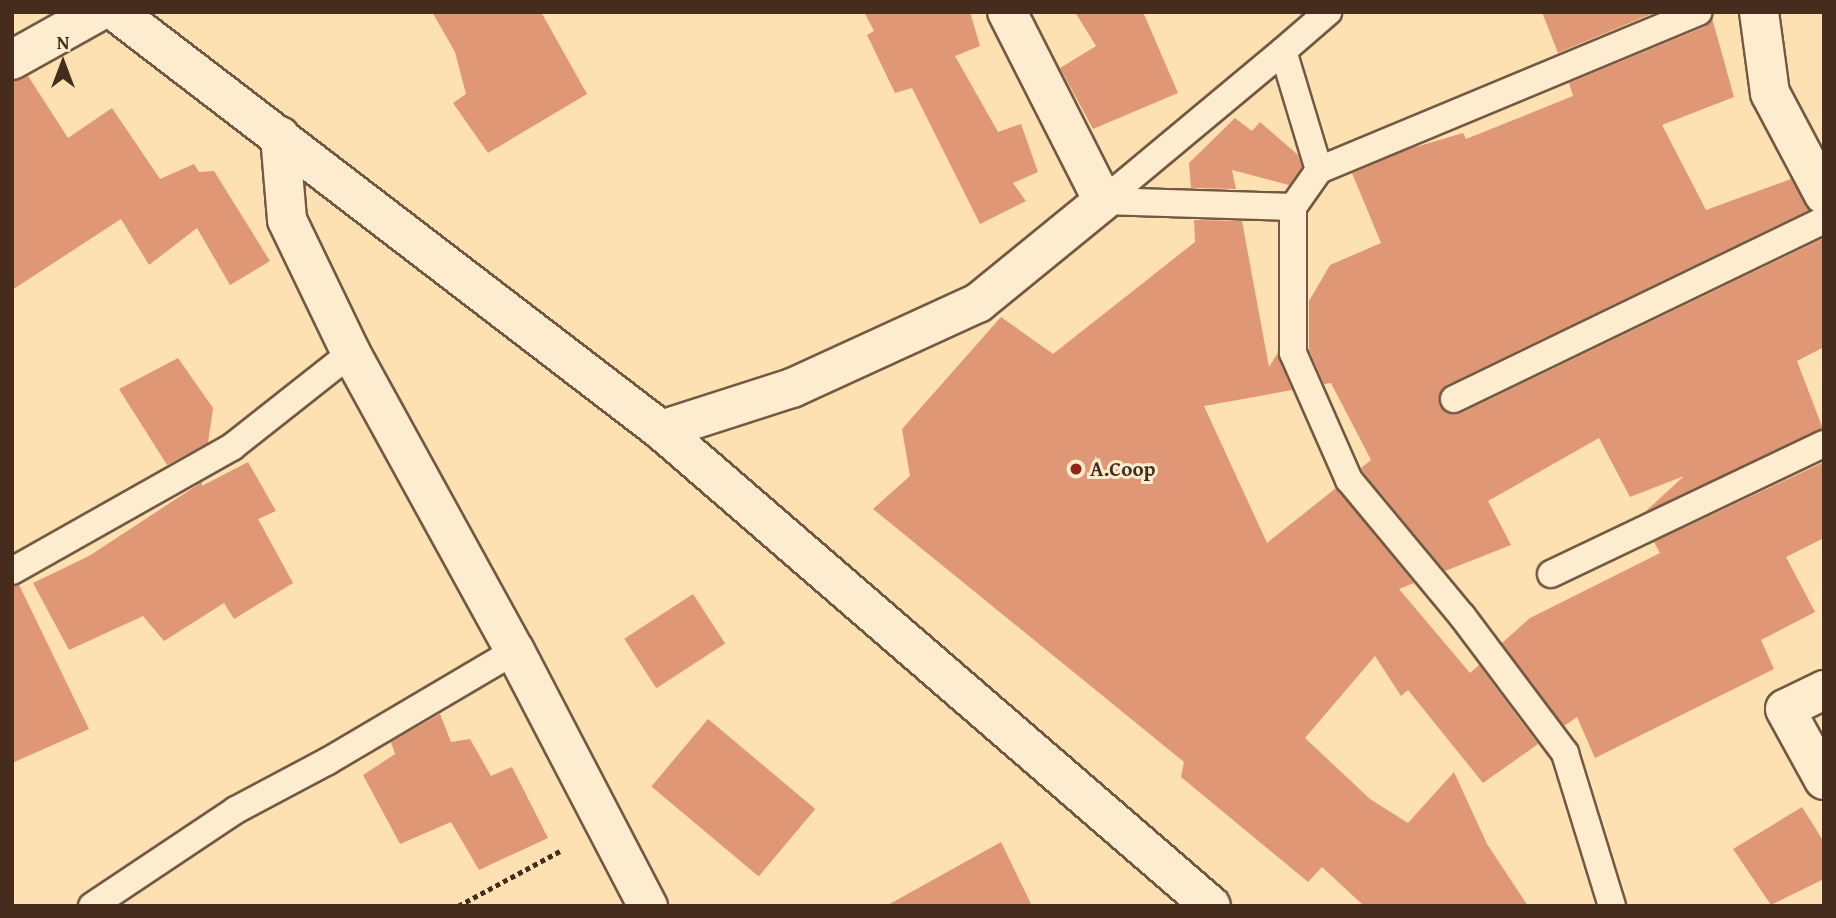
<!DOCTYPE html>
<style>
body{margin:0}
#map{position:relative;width:1836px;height:918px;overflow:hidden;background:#fde1b3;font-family:"Gentium Book Plus",serif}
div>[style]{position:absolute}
.building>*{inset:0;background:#e09776;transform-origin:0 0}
.path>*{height:4.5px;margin-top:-2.25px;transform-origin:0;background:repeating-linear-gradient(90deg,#462c1d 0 5px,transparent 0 8.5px)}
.roads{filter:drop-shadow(2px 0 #745942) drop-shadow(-2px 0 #745942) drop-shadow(0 2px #745942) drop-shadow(0 -2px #745942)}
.lane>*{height:26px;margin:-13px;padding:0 13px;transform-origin:13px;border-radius:13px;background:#feecce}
.street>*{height:38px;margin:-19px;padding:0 19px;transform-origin:19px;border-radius:19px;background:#feecce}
.secondary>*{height:38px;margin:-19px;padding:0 19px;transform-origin:19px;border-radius:19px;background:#feecce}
.dots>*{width:19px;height:19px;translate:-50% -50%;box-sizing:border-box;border:4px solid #feecce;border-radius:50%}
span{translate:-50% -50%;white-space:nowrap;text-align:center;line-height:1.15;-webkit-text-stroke:6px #feecce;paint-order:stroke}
.poi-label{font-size:21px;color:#462c1d;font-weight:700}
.left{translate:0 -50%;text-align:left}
.frame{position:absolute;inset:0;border:14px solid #462c1d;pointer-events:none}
.north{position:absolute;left:28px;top:28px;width:70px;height:70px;-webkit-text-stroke:5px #feecce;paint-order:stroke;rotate:0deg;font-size:19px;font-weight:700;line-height:28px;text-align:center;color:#462c1d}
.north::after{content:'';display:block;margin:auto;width:24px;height:32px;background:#462c1d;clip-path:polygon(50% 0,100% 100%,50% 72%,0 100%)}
</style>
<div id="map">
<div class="building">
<div style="clip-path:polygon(432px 12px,541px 12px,587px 94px,488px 153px,453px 103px,466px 94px,455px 52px)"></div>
<div style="clip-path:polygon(864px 12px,970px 12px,980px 46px,955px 56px,998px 132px,1021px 124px,1038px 172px,1013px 183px,1026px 201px,980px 224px,912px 88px,895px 93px,867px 35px,874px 31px)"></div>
<div style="clip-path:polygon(1075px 12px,1143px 12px,1178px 93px,1093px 129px,1060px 68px,1096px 46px)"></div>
<div style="clip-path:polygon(1542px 12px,1656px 12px,1558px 53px)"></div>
<div style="clip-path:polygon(1712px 18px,1734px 97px,1662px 125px,1706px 210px,1791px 179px,1809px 210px,1447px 385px,1441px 391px,1440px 405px,1446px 412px,1461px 413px,1824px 238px,1824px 347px,1797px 361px,1823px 429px,1645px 512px,1684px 476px,1630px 497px,1599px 438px,1488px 501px,1511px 545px,1445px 571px,1363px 472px,1361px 468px,1371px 460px,1331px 383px,1324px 384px,1309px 350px,1309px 301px,1330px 265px,1381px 243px,1352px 173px,1409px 149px,1463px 133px,1466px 139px,1573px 96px,1569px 83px,1704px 27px)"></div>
<div style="clip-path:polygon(28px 76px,68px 138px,112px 108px,160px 179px,194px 164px,199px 172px,214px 171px,270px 261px,230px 285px,197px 228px,149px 265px,121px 219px,12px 290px,12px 82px)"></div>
<div style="clip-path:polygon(1235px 118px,1252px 131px,1260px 122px,1298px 155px,1302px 167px,1289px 185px,1232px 170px,1236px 189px,1191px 188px,1189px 163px)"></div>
<div style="clip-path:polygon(1194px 220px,1242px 221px,1269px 367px,1277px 354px,1292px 390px,1204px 406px,1267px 543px,1336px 488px,1414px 583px,1399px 589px,1470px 673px,1479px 665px,1538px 744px,1483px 783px,1408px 690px,1401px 696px,1375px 656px,1305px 738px,1370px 799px,1408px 823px,1454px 772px,1487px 844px,1528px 906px,1364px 906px,1322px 867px,1308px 882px,1181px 777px,1184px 762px,873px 509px,910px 476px,902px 429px,1001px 317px,1053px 354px,1195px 242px)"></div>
<div style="clip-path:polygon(178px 358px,213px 408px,208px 443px,167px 465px,119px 389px)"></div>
<div style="clip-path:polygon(248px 462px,276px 511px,258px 519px,293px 583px,234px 619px,224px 603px,164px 641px,143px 616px,69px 650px,33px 583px,89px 556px,202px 482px,202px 486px)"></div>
<div style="clip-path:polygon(1824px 462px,1824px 538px,1786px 557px,1815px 612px,1761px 640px,1774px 669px,1595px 758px,1577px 717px,1564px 726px,1502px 643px,1530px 618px,1660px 553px,1654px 542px)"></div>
<div style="clip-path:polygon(19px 585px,89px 729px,12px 763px,12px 587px)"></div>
<div style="left:693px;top:594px;width:59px;height:82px;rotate:57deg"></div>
<div style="clip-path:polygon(440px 714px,451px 742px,470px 739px,491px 776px,512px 767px,548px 838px,479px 870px,451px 822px,400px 844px,363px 775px,395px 754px,391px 742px)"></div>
<div style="left:708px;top:719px;width:140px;height:88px;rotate:40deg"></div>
<div style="clip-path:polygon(1802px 807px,1824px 842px,1824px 879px,1771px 905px,1733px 849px)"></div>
<div style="clip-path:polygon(1001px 842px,1032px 906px,886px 906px)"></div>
</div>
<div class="path">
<div style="left:458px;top:906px;width:118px;rotate:-28.3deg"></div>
</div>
<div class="roads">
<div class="lane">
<div style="left:1319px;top:170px;width:124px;rotate:-106.8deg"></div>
<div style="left:1283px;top:51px;width:60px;rotate:-40.9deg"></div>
<div style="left:1103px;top:201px;width:234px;rotate:-39.8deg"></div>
<div style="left:1103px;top:201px;width:190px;rotate:1.8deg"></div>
<div style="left:1454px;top:399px;width:411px;rotate:-25.8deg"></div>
<div style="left:12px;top:571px;width:253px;rotate:-29.4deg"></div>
<div style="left:232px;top:447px;width:152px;rotate:-38.3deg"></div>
<div style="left:1551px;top:574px;width:302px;rotate:-25.5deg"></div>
<div style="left:92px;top:906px;width:173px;rotate:-33.7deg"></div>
<div style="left:236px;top:810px;width:104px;rotate:-28deg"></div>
<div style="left:328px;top:761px;width:217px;rotate:-30.5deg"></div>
<div style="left:1612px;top:906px;width:160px;rotate:-107.1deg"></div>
<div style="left:1565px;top:753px;width:171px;rotate:-126.9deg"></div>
<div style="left:1462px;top:616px;width:177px;rotate:-129.7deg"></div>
<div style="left:1349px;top:480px;width:139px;rotate:-113.8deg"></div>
<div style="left:1293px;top:353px;width:146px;rotate:-90deg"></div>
<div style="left:1293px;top:207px;width:45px;rotate:-54.9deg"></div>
<div style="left:1319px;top:170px;width:411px;rotate:-22.6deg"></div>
</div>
<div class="street">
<div style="left:1759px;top:12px;width:82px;rotate:82.3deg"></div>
<div style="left:1770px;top:93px;width:115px;rotate:62.1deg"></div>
<div style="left:12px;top:60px;width:98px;rotate:-29.2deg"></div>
<div style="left:280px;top:136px;width:84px;rotate:85.2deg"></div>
<div style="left:287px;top:220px;width:148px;rotate:64.3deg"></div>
<div style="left:351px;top:353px;width:340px;rotate:61.2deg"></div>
<div style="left:515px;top:651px;width:288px;rotate:62.5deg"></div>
<div style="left:661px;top:430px;width:138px;rotate:-17.8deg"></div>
<div style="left:792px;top:388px;width:205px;rotate:-24.6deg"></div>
<div style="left:978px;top:303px;width:161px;rotate:-39.2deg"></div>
<div style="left:1103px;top:201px;width:212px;rotate:-116.9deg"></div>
<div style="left:1824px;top:690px;width:43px;rotate:154deg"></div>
<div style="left:1785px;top:709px;width:81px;rotate:61.2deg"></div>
</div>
<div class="secondary">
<div style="left:116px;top:12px;width:687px;rotate:37.49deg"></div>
<div style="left:661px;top:430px;width:727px;rotate:40.87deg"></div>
</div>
</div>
<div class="dots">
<div style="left:1076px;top:469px;background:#8f2418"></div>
</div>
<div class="poi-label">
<span class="left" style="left:1090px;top:469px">A.Coop</span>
</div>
<div class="frame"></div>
<div class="north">N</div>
</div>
